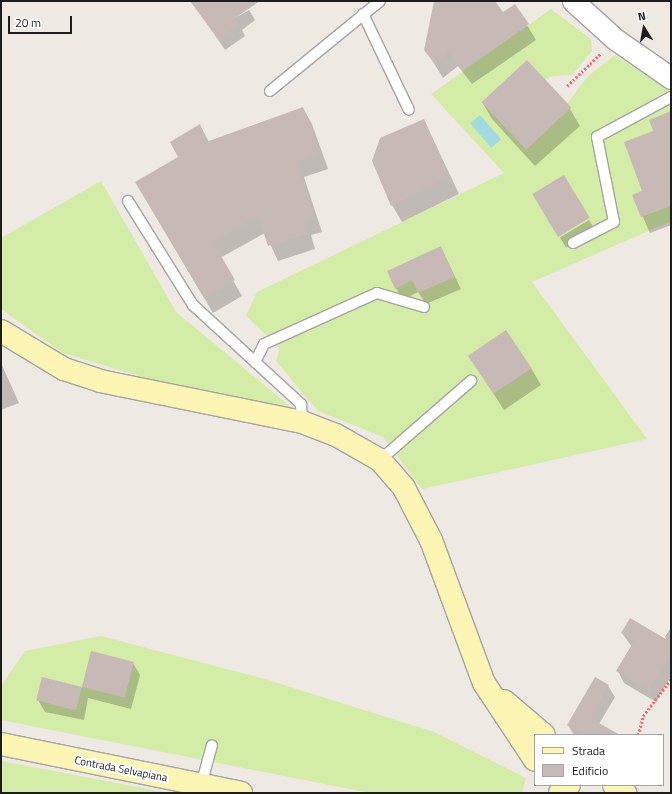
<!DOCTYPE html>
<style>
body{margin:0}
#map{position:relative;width:672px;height:794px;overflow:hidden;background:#efe9e3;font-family:"Titillium Web",sans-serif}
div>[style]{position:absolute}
.grass>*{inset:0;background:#d3eca6}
.water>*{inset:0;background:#a1dadf;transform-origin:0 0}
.shadow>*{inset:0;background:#0003;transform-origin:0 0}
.building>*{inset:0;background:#c7bab6;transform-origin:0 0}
.path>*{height:2.5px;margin-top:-1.25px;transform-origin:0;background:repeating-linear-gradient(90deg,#ff646b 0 2px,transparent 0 4px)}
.roads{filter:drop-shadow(1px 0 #a4a4a4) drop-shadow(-1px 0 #a4a4a4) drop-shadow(0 1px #a4a4a4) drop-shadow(0 -1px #a4a4a4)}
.lane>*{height:10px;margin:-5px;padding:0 5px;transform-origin:5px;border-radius:5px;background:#fff}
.street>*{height:21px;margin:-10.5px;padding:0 10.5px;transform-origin:10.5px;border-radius:10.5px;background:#fff}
.secondary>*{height:22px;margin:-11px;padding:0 11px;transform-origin:11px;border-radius:11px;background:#fcf5b3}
span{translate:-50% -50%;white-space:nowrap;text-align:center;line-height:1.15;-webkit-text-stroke:4px #fff;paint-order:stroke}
.street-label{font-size:11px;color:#1d1d1d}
.frame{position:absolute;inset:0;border:2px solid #1d1d1d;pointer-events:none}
.legend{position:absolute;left:534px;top:734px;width:130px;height:52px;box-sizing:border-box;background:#fff;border:1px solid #a5a5a5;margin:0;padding:5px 7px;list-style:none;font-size:12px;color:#1d1d1d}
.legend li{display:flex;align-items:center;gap:8px;height:20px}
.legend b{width:20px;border:1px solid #a5a5a5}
.north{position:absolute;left:624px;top:8px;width:40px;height:40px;-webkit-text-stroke:3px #fff;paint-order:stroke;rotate:349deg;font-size:11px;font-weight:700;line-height:16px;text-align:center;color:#1d1d1d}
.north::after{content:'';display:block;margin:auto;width:14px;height:18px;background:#1d1d1d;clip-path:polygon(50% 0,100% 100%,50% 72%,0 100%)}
.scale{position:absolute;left:8px;top:16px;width:64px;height:18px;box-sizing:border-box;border:2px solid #1d1d1d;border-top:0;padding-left:5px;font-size:12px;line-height:14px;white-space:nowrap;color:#1d1d1d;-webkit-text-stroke:3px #fff;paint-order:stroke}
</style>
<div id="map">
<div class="grass">
<div style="clip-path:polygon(551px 9px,591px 39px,592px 51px,572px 75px,553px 76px,545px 80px,567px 104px,588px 76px,615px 55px,671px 91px,671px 221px,532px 282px,647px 439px,422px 489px,383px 437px,318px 411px,276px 361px,280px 348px,246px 316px,257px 292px,504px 173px,431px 94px)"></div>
<div style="clip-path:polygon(101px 181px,176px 312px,292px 408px,142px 377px,63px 353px,1px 309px,1px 238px)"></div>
<div style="clip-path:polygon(101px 636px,268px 680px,434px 732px,526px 778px,522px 793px,370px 793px,1px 720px,1px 686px,25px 651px)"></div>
<div style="clip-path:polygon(1px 761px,169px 793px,1px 793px)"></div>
</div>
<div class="water">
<div style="left:480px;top:115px;width:32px;height:13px;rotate:49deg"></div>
</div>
<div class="shadow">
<div style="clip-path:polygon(204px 1px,243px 1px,231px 20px,249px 10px,255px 20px,242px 30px,245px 36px,225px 50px,196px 7px)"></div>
<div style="clip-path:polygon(435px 1px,494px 1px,503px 14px,515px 5px,536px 40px,472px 84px,458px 66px,443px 78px,425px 49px)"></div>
<div style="clip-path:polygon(527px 61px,570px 109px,580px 126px,535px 166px,492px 119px,482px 102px)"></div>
<div style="clip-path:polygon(303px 108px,312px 124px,328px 169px,304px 177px,322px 232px,311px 235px,315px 249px,278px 261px,265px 233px,220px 258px,242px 296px,213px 313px,136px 182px,180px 157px,200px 125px,209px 142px)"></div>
<div style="clip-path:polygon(671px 112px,671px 225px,650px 233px,633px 195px,643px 192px,655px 132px)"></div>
<div style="clip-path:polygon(424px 120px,459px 194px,402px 222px,392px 205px)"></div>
<div style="left:589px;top:220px;width:12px;height:34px;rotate:59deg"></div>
<div style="clip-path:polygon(441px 248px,461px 289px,426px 304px,418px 292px,402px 300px,396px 288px)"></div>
<div style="clip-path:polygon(469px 356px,531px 368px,541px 385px,504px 410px)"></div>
<div style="clip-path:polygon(1px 363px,19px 403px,1px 410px)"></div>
<div style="clip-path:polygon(671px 627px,671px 676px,656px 702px,624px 683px,618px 671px,632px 647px,622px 633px,667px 641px,665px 637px)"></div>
<div style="clip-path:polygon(92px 652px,133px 663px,140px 675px,131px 709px,88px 698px,84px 720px,45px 712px,38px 700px,43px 678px,82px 688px)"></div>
<div style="clip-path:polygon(608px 686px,615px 697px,599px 724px,618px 735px,574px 735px,568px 725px)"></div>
</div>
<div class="building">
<div style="clip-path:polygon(190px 1px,260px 1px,235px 18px,239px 24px,218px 39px)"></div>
<div style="clip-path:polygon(434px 1px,495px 1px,503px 12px,515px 4px,529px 24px,462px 70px,449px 52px,434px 63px,424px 50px)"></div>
<div style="left:527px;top:60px;width:65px;height:62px;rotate:47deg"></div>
<div style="clip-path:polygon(303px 107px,320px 153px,297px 162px,314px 216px,303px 220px,307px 234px,268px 246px,258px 216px,213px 242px,235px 280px,204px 298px,135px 182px,178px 157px,170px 142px,200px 124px,206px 142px)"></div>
<div style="clip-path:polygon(671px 111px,671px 206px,641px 217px,632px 195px,642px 191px,624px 142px,653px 131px,649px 120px)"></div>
<div style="clip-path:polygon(424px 119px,450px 177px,391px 206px,372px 161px,380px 138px)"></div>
<div style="left:564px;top:175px;width:50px;height:37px;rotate:59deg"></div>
<div style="clip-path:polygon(441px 246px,455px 277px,418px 293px,412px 280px,395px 289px,387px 271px)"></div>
<div style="left:506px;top:330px;width:46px;height:46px;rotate:56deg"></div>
<div style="clip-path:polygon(630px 618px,671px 642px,671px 654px,649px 691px,616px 671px,634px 641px,621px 633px)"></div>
<div style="left:91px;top:651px;width:44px;height:37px;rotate:14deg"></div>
<div style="left:42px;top:677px;width:41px;height:24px;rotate:14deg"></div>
<div style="clip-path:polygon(595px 677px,609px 685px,590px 718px,620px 735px,585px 735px,567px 725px)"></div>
</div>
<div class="path">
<div style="left:567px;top:86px;width:47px;rotate:-44.1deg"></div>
<div style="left:638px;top:735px;width:20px;rotate:-75deg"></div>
<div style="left:643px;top:716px;width:46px;rotate:-52.9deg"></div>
</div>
<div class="roads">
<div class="lane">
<div style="left:363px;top:14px;width:106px;rotate:64.4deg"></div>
<div style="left:270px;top:91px;width:142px;rotate:-39.3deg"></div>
<div style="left:128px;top:201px;width:123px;rotate:58deg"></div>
<div style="left:193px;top:305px;width:147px;rotate:42.5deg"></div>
<div style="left:301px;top:404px;width:18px;rotate:87deg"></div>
<div style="left:573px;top:243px;width:46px;rotate:-27.1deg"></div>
<div style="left:614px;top:222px;width:87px;rotate:-101.3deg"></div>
<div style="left:597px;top:137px;width:84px;rotate:-28.4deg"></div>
<div style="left:255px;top:362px;width:20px;rotate:-63deg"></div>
<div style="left:264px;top:344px;width:124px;rotate:-24.3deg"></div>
<div style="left:377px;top:293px;width:49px;rotate:16.6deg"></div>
<div style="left:380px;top:460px;width:121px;rotate:-41deg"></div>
<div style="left:201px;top:785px;width:41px;rotate:-74.6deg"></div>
</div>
<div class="street">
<div style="left:573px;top:1px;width:57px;rotate:42.1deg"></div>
<div style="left:615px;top:39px;width:68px;rotate:34.9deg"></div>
</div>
<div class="secondary">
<div style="left:1px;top:331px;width:74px;rotate:31.1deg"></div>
<div style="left:64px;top:369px;width:38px;rotate:18deg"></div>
<div style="left:100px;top:381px;width:206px;rotate:11.5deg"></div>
<div style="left:302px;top:422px;width:36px;rotate:21deg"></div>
<div style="left:336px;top:435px;width:51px;rotate:29.6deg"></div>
<div style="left:380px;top:460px;width:37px;rotate:49deg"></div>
<div style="left:404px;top:488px;width:59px;rotate:62.6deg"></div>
<div style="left:431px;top:540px;width:153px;rotate:69.7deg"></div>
<div style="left:484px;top:683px;width:92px;rotate:56.5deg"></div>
<div style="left:504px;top:701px;width:52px;rotate:40.4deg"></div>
<div style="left:1px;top:744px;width:245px;rotate:11.5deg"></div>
<div style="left:614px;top:785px;width:14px;rotate:36deg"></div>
<div style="left:560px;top:793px;width:12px;rotate:-42deg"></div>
</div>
</div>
<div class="street-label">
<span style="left:121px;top:769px;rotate:11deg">Contrada Selvapiana</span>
</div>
<div class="frame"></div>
<ul class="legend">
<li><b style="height:5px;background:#fcf5b3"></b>Strada</li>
<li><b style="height:11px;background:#c7bab6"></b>Edificio</li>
</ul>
<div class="north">N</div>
<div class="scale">20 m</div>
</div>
